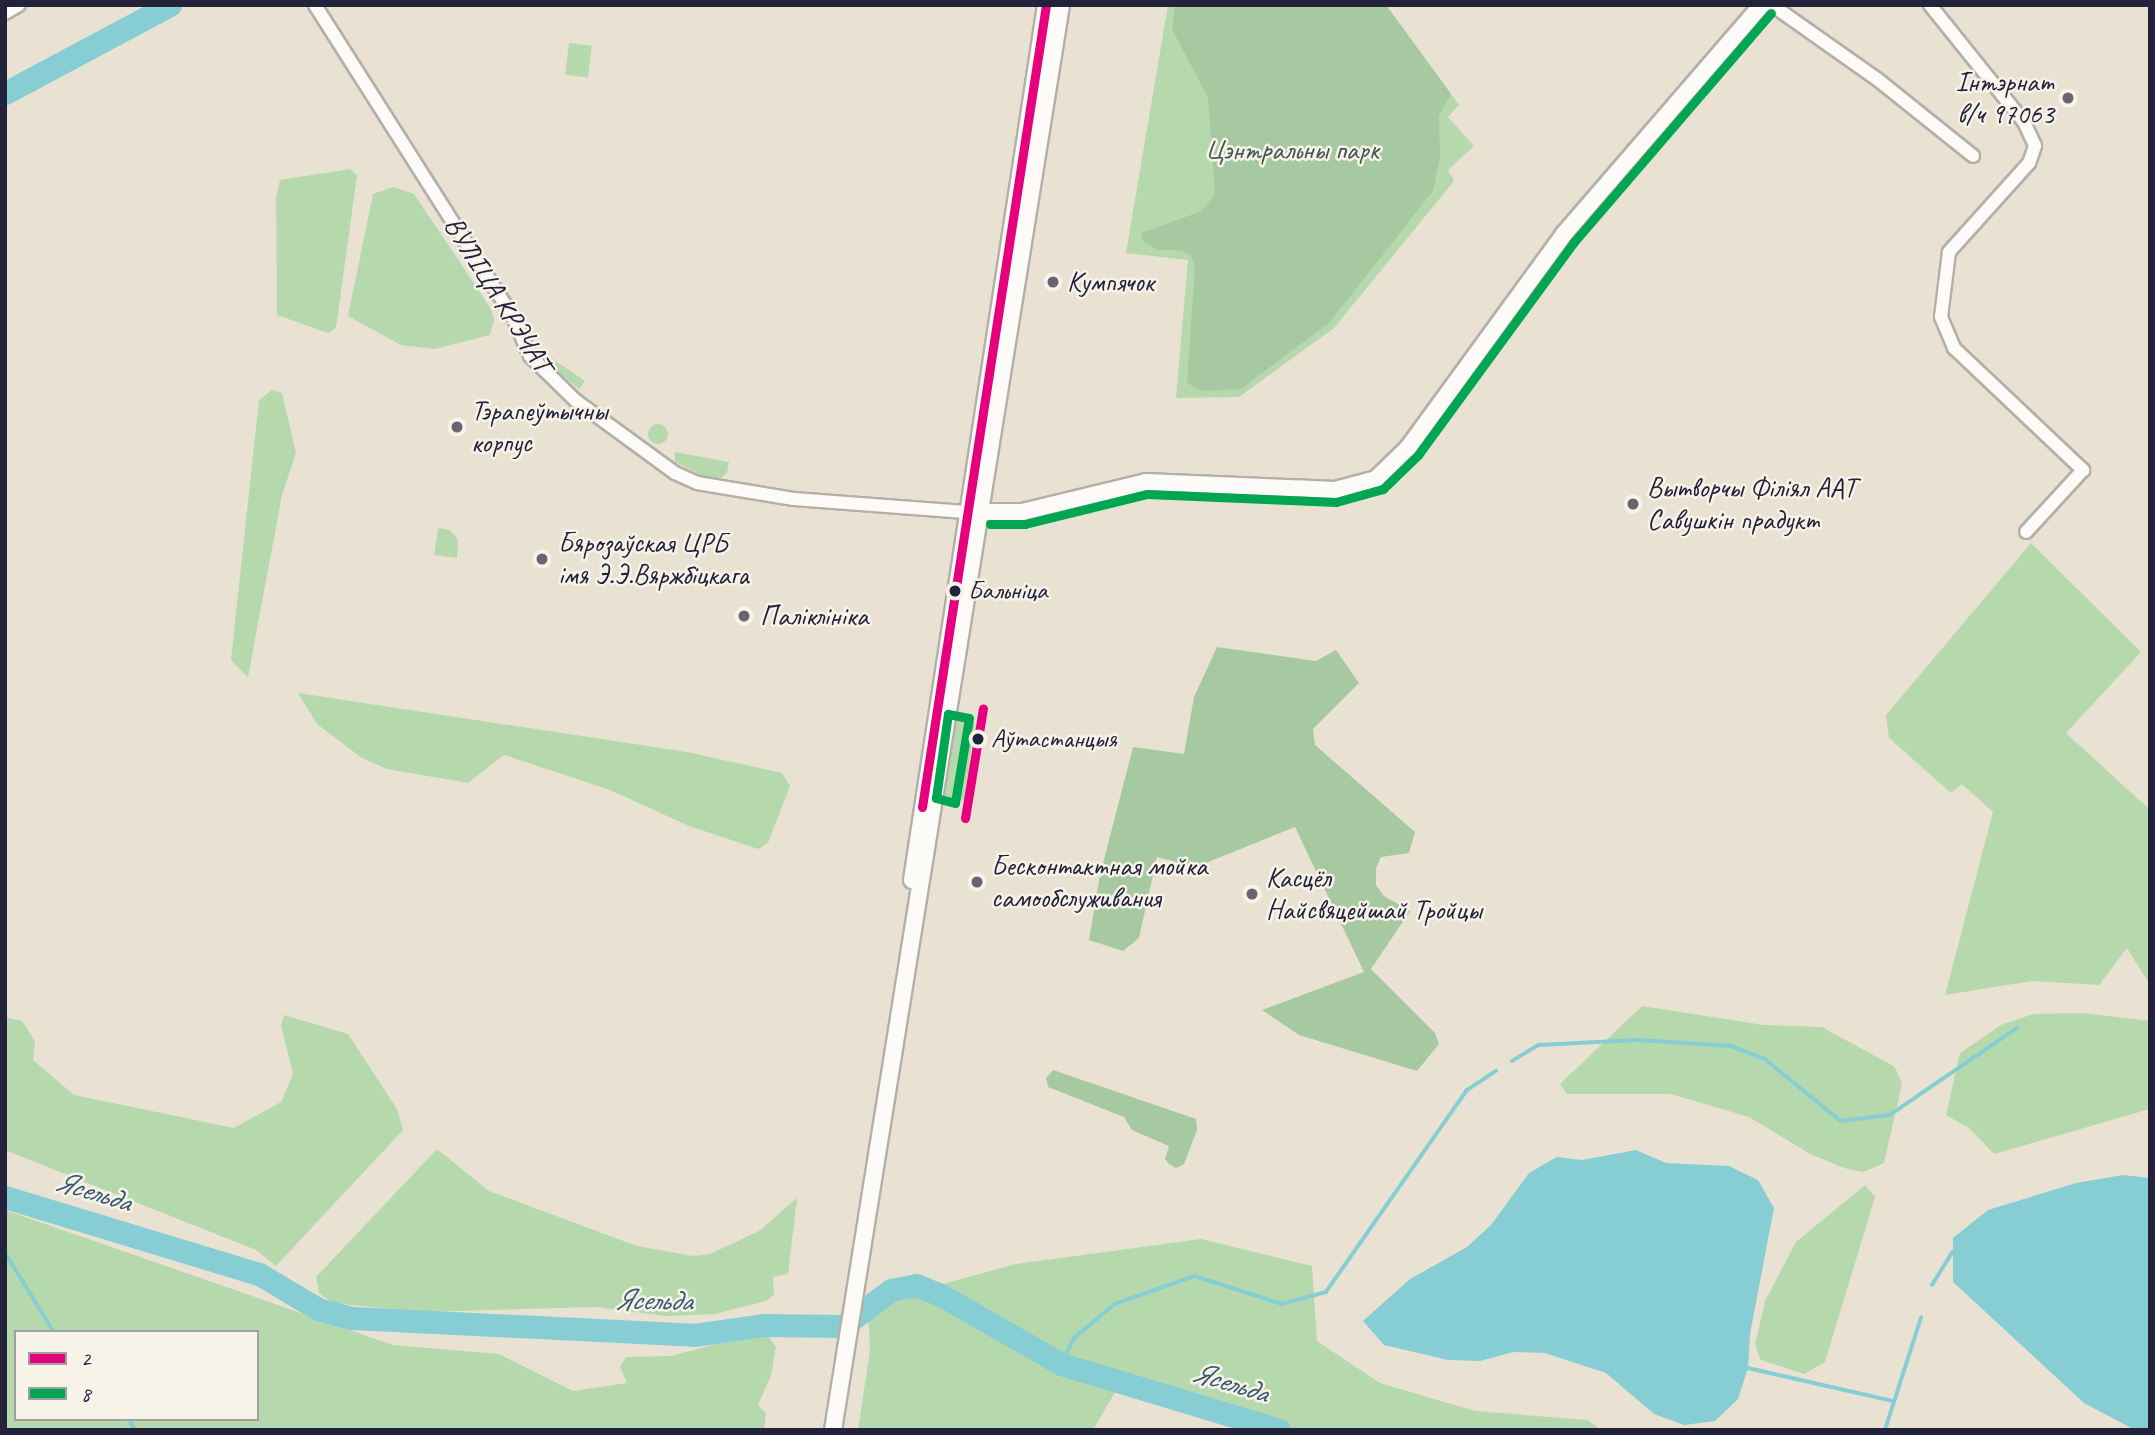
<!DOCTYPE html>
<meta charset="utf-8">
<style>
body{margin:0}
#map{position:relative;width:2155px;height:1435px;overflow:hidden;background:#e9e2d3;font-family:Caveat,sans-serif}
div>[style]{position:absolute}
.green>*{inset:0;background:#b5d9ac;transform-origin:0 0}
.round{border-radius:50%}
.forest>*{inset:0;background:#a6c9a1}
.water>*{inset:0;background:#86ced4}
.stream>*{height:3.5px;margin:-1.75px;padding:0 1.75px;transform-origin:1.75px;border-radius:1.75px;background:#86ced4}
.river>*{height:23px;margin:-11.5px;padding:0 11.5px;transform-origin:11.5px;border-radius:11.5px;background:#86ced4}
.roads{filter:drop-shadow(2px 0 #b4afa8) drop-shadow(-2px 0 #b4afa8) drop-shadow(0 2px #b4afa8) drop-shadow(0 -2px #b4afa8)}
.minor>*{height:12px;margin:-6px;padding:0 6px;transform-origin:6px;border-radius:6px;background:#fcfbf8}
.major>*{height:16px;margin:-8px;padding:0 8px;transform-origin:8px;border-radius:8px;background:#fcfbf8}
.bus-1>*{height:9px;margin:-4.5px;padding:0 4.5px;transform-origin:4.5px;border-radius:4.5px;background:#e5007d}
.bus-2>*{height:9px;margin:-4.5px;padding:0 4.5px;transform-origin:4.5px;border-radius:4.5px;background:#00a651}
.dots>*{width:19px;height:19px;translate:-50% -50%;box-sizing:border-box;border:4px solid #f7f3e8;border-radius:50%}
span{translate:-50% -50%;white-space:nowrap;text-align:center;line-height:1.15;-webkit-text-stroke:5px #f7f3e8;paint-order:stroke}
.bus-label{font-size:26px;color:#22223b}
.left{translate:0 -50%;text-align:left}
.poi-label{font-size:28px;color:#22223b}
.right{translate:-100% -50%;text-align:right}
.park-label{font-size:28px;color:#425754}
.street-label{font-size:28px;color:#22223b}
.water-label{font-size:30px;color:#365b71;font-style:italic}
.frame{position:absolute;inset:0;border:7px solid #22223b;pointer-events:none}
.legend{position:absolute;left:14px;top:1330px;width:245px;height:91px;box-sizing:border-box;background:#f7f3e8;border:2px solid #a29fa3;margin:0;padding:9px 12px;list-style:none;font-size:21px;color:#22223b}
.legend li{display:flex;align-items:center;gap:14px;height:35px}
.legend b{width:35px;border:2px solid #a29fa3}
</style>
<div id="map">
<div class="green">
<div style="clip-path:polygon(1168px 5px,1386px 5px,1459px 105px,1448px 117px,1474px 146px,1448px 170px,1454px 181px,1334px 328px,1239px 397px,1176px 398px,1188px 260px,1126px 253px)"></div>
<div style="left:569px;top:43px;width:23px;height:32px;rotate:7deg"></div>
<div style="clip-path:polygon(350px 169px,357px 175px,336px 328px,328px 333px,277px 315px,276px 197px,280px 180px)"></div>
<div style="clip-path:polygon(393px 187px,414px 194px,491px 309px,494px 320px,490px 335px,435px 349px,401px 345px,348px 316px,373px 194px)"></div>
<div style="clip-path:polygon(1569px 240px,1573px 250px,1531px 298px,1523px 299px)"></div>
<div style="clip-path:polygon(541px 351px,585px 381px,579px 389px,542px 359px,538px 353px)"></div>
<div style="clip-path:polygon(272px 390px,282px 393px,296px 453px,282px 495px,248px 677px,231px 660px,259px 400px)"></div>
<div class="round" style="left:648px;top:424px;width:20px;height:20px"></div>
<div style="clip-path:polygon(675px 452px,729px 462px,727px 473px,720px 479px,707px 478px,675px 462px)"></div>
<div style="clip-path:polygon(438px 528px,450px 530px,458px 540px,457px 558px,434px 555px)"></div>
<div style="clip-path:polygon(2031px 543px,2141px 652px,2066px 733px,2150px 810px,2150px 985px,2127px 948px,2099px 985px,2032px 981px,1945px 995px,1993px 812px,1962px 784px,1951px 793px,1889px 738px,1886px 715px)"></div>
<div style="clip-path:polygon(298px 693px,687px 752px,782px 773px,790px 786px,768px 843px,758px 849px,689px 826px,610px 790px,504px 755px,468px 783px,387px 769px,362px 758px,317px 724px)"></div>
<div style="clip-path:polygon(969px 717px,975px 724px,964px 799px,954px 805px,944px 797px,955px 722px)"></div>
<div style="clip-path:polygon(1642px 1006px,1764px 1025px,1822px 1027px,1895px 1067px,1902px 1084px,1884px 1163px,1863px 1172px,1844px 1168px,1810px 1154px,1749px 1117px,1671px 1094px,1567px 1094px,1560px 1084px)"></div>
<div style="clip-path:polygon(2082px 1013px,2150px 1021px,2150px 1109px,1994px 1154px,1969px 1128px,1946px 1115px,1960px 1053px,2001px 1025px,2033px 1014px)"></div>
<div style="clip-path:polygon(284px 1015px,348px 1034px,397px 1109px,403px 1130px,276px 1266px,256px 1250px,5px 1150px,5px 1017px,22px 1021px,35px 1041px,33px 1060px,74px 1095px,234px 1128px,281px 1102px,293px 1074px,281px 1026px)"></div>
<div style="clip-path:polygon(437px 1149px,489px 1191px,637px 1246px,693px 1256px,710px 1254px,759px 1231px,797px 1198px,788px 1274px,773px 1277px,774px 1295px,766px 1301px,715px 1314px,666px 1316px,596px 1307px,420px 1312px,333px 1303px,319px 1293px,316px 1277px)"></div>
<div style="clip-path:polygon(1865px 1185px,1875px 1197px,1825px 1362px,1804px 1374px,1761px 1360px,1755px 1345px,1765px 1301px,1796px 1242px)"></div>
<div style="clip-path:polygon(evenodd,5px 1210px,393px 1345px,499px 1354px,573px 1391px,627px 1383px,620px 1367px,626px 1357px,671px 1356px,747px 1336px,769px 1337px,776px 1347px,771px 1376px,758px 1405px,766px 1413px,764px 1430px,5px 1430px,5px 1210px,16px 1332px,257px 1332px,257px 1419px,16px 1419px,16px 1332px)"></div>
<div style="clip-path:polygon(1201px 1239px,1312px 1266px,1317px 1341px,1380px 1383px,1475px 1411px,1587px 1420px,1602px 1430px,1279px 1430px,1120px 1384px,1093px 1430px,858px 1430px,870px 1350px,868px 1309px,891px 1290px,916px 1285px,928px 1288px,1016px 1264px)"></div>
</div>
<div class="forest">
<div style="clip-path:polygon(1175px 5px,1386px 5px,1451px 94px,1439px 116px,1440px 158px,1433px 191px,1329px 323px,1241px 389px,1202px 391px,1187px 383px,1195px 265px,1191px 256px,1181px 250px,1158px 250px,1143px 241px,1141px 233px,1202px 211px,1215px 194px,1208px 98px,1172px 29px)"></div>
<div style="clip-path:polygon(1217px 647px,1316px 661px,1336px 650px,1359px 683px,1313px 729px,1315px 745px,1415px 832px,1409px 853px,1381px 857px,1376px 868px,1376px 885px,1384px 896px,1410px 911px,1371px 969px,1435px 1033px,1439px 1044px,1417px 1071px,1299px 1035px,1262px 1010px,1364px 972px,1295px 827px,1196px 867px,1157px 857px,1139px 938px,1123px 951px,1089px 940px,1100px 875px,1133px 747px,1184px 754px,1194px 697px)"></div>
<div style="clip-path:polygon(1053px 1070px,1196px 1119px,1197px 1130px,1184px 1164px,1176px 1168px,1169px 1164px,1165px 1159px,1169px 1146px,1132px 1130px,1124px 1117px,1048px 1087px,1046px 1078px)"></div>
</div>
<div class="water">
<div style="clip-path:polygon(1636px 1150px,1666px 1163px,1729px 1166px,1758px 1180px,1774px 1208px,1750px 1334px,1748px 1368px,1738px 1399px,1715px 1421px,1684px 1425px,1654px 1414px,1606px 1373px,1545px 1353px,1513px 1352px,1480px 1361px,1448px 1360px,1384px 1345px,1363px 1321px,1410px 1279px,1467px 1247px,1491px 1225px,1529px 1173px,1557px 1157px,1582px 1160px)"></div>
<div style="clip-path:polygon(2123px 1175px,2150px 1178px,2150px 1430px,2135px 1430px,2084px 1403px,1953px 1282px,1953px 1238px,1988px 1210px,2076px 1183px)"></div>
</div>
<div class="stream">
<div style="left:1512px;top:1061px;width:31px;rotate:-31deg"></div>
<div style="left:1539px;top:1045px;width:99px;rotate:-2.9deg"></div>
<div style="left:1638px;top:1040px;width:93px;rotate:3.7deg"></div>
<div style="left:1731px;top:1046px;width:36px;rotate:21deg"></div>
<div style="left:1765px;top:1059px;width:98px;rotate:39.2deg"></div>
<div style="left:1841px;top:1121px;width:49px;rotate:-7deg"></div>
<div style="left:1890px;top:1115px;width:154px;rotate:-34.4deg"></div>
<div style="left:5px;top:1252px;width:94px;rotate:58.5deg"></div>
<div style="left:1932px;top:1285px;width:39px;rotate:-58deg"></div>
<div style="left:1061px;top:1364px;width:29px;rotate:-63deg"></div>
<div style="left:1074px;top:1338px;width:53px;rotate:-39.7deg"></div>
<div style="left:1115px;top:1304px;width:85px;rotate:-19.3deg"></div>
<div style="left:1195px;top:1276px;width:91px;rotate:17.8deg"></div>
<div style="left:1282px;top:1304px;width:46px;rotate:-15.3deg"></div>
<div style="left:1326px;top:1292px;width:245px;rotate:-55.1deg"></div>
<div style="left:1466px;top:1091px;width:36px;rotate:-34deg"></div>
<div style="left:1748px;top:1368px;width:149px;rotate:12.8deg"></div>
<div style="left:129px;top:1419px;width:13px;rotate:61deg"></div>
<div style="left:1885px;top:1430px;width:118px;rotate:-72.2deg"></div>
</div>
<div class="river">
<div style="left:5px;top:93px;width:187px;rotate:-28.1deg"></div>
<div style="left:5px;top:1197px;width:265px;rotate:16.9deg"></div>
<div style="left:259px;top:1274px;width:69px;rotate:30.7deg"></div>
<div style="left:318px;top:1309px;width:35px;rotate:15deg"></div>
<div style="left:352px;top:1318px;width:342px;rotate:2.8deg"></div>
<div style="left:694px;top:1335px;width:70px;rotate:-8.2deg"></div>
<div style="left:763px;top:1325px;width:80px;rotate:0.7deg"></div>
<div style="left:843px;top:1326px;width:60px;rotate:-36.9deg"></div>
<div style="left:891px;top:1290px;width:25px;rotate:-11deg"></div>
<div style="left:916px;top:1285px;width:27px;rotate:22deg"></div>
<div style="left:941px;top:1295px;width:138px;rotate:29.9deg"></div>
<div style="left:1061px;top:1364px;width:228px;rotate:16.8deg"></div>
</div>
<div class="roads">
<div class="minor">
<div style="left:315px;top:5px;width:372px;rotate:57.6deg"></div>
<div style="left:514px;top:319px;width:40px;rotate:66.6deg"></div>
<div style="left:530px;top:356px;width:63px;rotate:44.4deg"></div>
<div style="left:575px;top:400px;width:124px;rotate:36.1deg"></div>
<div style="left:675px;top:473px;width:24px;rotate:24deg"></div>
<div style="left:697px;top:483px;width:98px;rotate:9.4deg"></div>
<div style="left:794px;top:499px;width:172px;rotate:4.3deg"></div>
<div style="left:1772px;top:5px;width:128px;rotate:35.2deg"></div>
<div style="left:1877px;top:79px;width:123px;rotate:38.7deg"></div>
<div style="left:1930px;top:5px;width:150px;rotate:51.2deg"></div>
<div style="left:2024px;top:122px;width:26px;rotate:65deg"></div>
<div style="left:2035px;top:146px;width:18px;rotate:109deg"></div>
<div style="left:2029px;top:163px;width:120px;rotate:132deg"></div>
<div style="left:1949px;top:252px;width:65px;rotate:97deg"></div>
<div style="left:1941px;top:317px;width:34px;rotate:67deg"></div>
<div style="left:1954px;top:348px;width:178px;rotate:43.4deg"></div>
<div style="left:2083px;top:470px;width:84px;rotate:132.6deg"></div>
<div style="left:5px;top:13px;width:16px;rotate:-30deg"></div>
</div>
<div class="major">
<div style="left:966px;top:512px;width:56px"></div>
<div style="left:1022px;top:512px;width:128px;rotate:-13.6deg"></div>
<div style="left:1146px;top:482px;width:189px;rotate:2.4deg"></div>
<div style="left:1335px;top:490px;width:42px;rotate:-15deg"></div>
<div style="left:1376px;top:479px;width:45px;rotate:-44.1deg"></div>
<div style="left:1408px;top:448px;width:265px;rotate:-53.9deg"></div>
<div style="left:1564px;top:234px;width:303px;rotate:-49.2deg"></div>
<div style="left:912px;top:880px;width:885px;rotate:-81.29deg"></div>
<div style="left:833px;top:1430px;width:1443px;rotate:-80.91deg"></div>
</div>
</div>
<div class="bus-1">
<div style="left:922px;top:807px;width:812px;rotate:-81.21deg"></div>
<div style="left:965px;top:818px;width:111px;rotate:-80.7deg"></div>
</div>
<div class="bus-2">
<div style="left:990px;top:524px;width:35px"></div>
<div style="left:1025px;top:524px;width:126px;rotate:-13.8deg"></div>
<div style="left:1147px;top:494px;width:189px;rotate:2.4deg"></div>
<div style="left:1336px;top:502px;width:49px;rotate:-15.5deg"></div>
<div style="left:1383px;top:489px;width:49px;rotate:-44.2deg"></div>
<div style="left:1418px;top:455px;width:264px;rotate:-53.8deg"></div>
<div style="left:1574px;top:242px;width:302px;rotate:-49.3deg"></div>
<div style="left:948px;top:714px;width:21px;rotate:11deg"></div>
<div style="left:969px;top:718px;width:86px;rotate:99.4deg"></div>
<div style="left:955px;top:803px;width:20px;rotate:-165deg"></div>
<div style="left:936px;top:798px;width:85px;rotate:-81.9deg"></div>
</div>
<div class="dots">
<div style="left:2068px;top:98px;background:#686570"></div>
<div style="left:1053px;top:282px;background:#686570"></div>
<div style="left:457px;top:427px;background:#686570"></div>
<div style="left:1633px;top:504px;background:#686570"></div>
<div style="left:542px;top:559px;background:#686570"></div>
<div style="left:955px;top:591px;background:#22223b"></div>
<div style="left:744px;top:616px;background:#686570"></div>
<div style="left:978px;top:739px;background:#22223b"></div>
<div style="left:977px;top:882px;background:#686570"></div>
<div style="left:1252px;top:894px;background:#686570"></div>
</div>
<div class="bus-label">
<span class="left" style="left:968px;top:591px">Бальніца</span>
<span class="left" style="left:991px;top:739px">Аўтастанцыя</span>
</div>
<div class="poi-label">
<span class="right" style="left:2054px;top:98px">Інтэрнат<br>в/ч 97063</span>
<span class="left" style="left:1067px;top:282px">Кумпячок</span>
<span class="left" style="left:471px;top:427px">Тэрапеўтычны<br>корпус</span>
<span class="left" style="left:1647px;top:504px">Вытворчы Філіял ААТ<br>Савушкін прадукт</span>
<span class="left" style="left:558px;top:559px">Бярозаўская ЦРБ<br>імя Э.Э.Вяржбіцкага</span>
<span class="left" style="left:760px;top:616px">Паліклініка</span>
<span class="left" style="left:991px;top:882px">Бесконтактная мойка<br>самообслуживания</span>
<span class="left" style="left:1266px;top:894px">Касцёл<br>Найсвяцейшай Тройцы</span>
</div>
<div class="park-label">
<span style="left:1292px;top:150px">Цэнтральны парк</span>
</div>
<div class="street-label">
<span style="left:498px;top:294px;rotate:58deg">ВУЛІЦА КРЭЧАТ</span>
</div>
<div class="water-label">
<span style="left:93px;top:1191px;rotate:17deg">Ясельда</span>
<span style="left:653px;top:1300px;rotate:1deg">Ясельда</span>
<span style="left:1230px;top:1382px;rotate:17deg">Ясельда</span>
</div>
<div class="frame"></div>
<ul class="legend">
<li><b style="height:9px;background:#e5007d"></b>2</li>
<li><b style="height:9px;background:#00a651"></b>8</li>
</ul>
</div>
